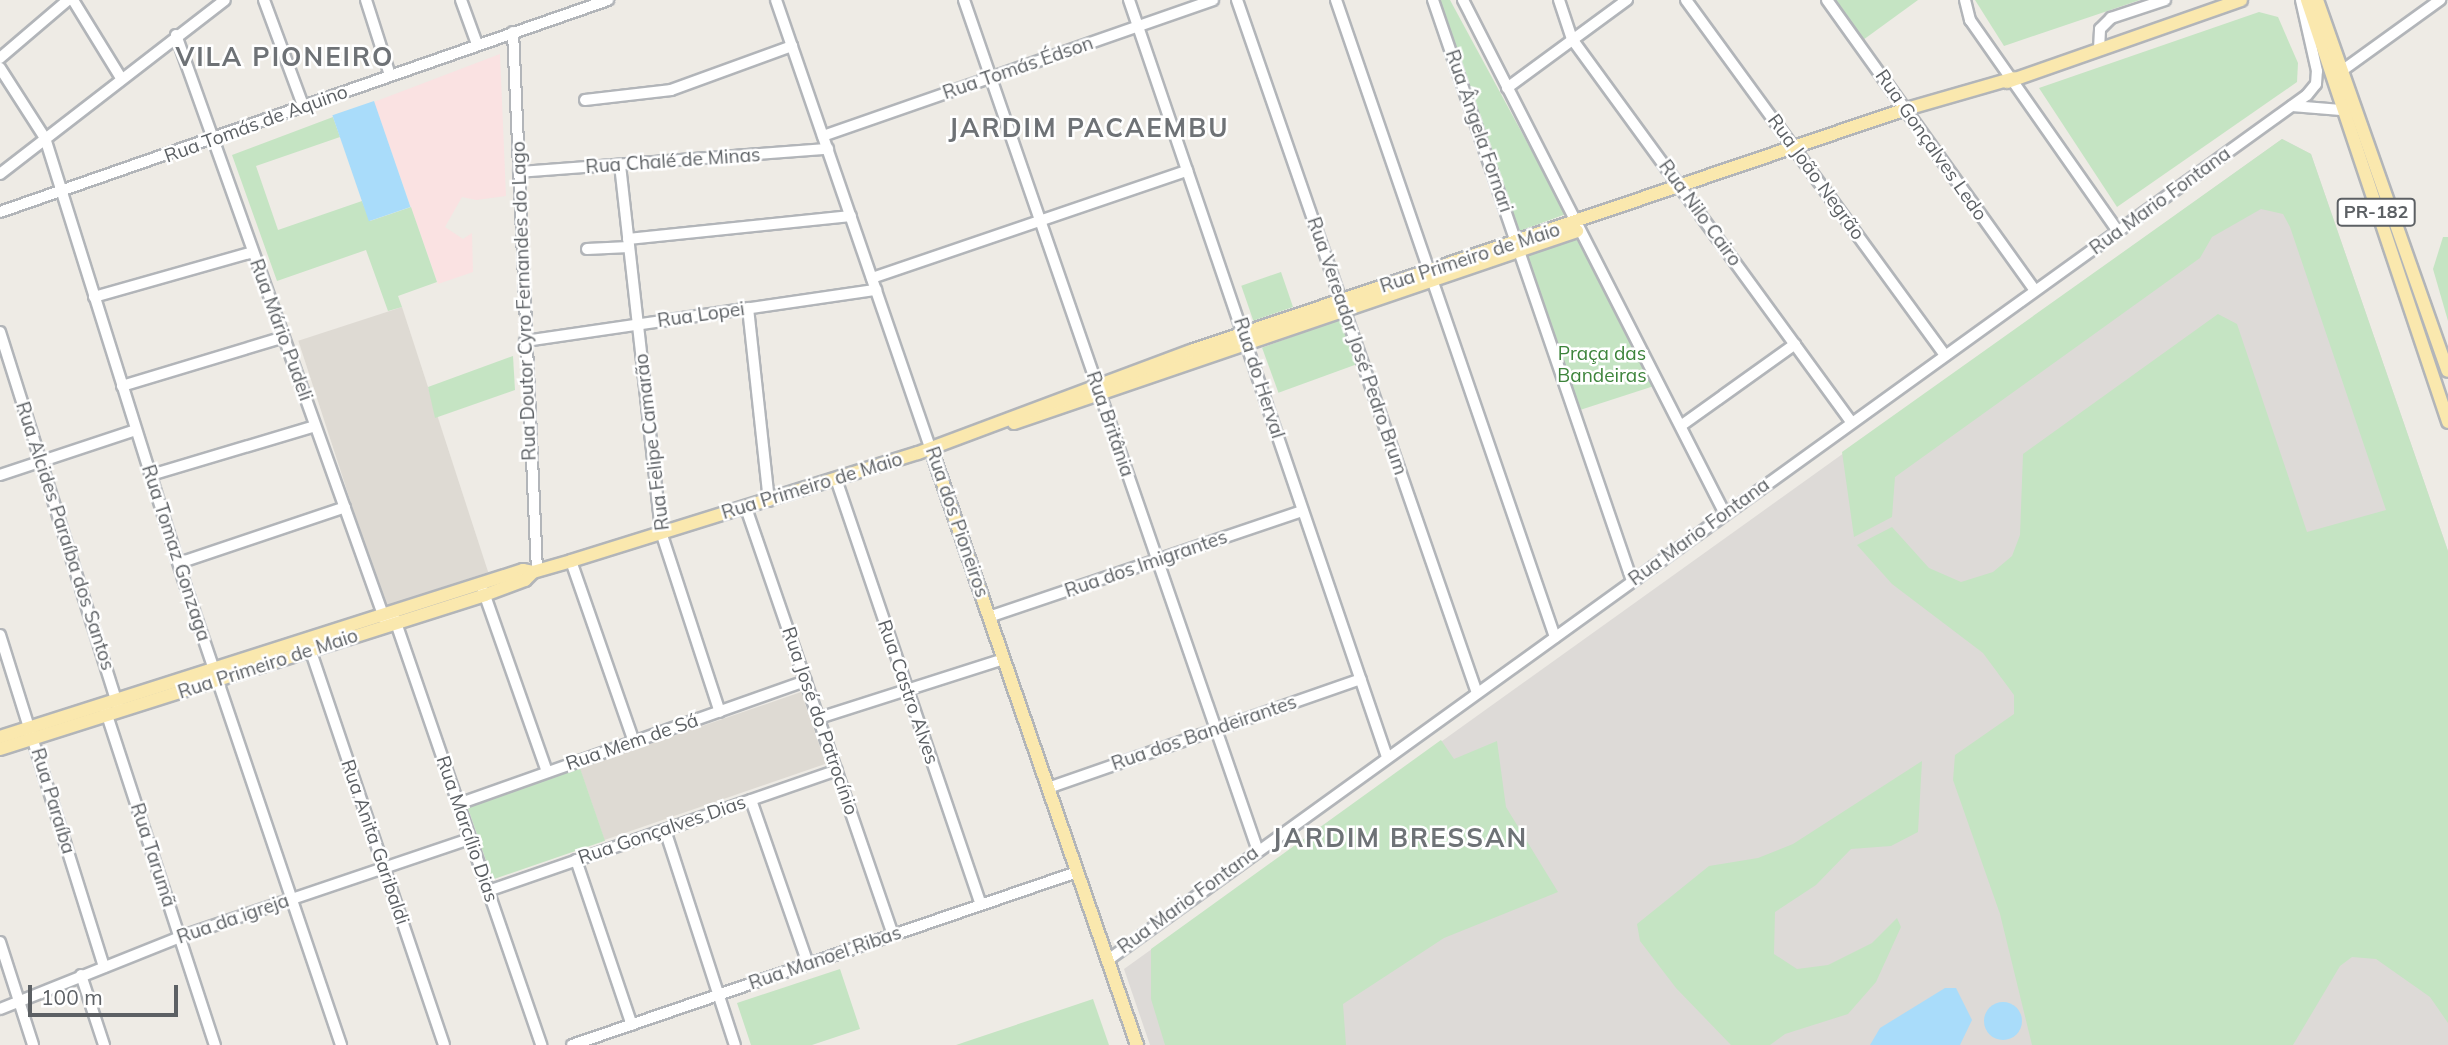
<!DOCTYPE html>
<meta charset="utf-8">
<style>
body{margin:0}
#map{position:relative;width:2448px;height:1045px;overflow:hidden;background:#eeebe5;font-family:Mulish,sans-serif}
div>[style]{position:absolute}
.industrial>*{inset:0;background:#dddad7}
.education>*{inset:0;background:#dedad3;transform-origin:0 0}
.medical>*{inset:0;background:#fae2e2}
.green>*{inset:0;background:#c5e4c3;transform-origin:0 0}
.water>*{inset:0;background:#a9dcfa;transform-origin:0 0}
.round{border-radius:50%}
.roads{filter:drop-shadow(2px 0 #b2b5b9) drop-shadow(-2px 0 #b2b5b9) drop-shadow(0 2px #b2b5b9) drop-shadow(0 -2px #b2b5b9)}
.minor>*{height:10px;margin:-5px;padding:0 5px;transform-origin:5px;border-radius:5px;background:#fff}
.major>*{height:12px;margin:-6px;padding:0 6px;transform-origin:6px;border-radius:6px;background:#fae8ae}
span{translate:-50% -50%;white-space:nowrap;text-align:center;line-height:1.15;-webkit-text-stroke:5px #fff;paint-order:stroke}
.shield-label span{padding:2px 5px;background:#fff;border:2px solid;border-radius:5px;-webkit-text-stroke-width:0}
.shield-label{font-size:18px;color:#5c6064;font-weight:700}
.street-label{font-size:19px;color:#5c6064}
.park-label{font-size:19px;color:#3d843b}
.district-label{font-size:26px;color:#6e7276;font-weight:700;letter-spacing:2px}
.scale{position:absolute;left:28px;top:985px;width:150px;height:32px;box-sizing:border-box;border:4px solid #5c6064;border-top:0;padding-left:9px;font-size:21px;line-height:24px;white-space:nowrap;color:#5c6064;-webkit-text-stroke:5px #fff;paint-order:stroke}
</style>
<div id="map">
<div class="industrial">
<div style="clip-path:polygon(2282px 139px,2311px 154px,2448px 551px,2448px 1045px,1150px 1045px,1124px 969px)"></div>
</div>
<div class="education">
<div style="left:402px;top:307px;width:279px;height:109px;rotate:72deg"></div>
<div style="left:801px;top:692px;width:76px;height:234px;rotate:71deg"></div>
</div>
<div class="medical">
<div style="clip-path:polygon(500px 54px,506px 196px,476px 200px,462px 197px,445px 227px,463px 239px,472px 233px,473px 272px,438px 284px,374px 102px)"></div>
</div>
<div class="green">
<div style="clip-path:polygon(1435px 0,1450px 0,1566px 214px,1517px 232px)"></div>
<div style="clip-path:polygon(1835px 0,1918px 0,1863px 40px)"></div>
<div style="clip-path:polygon(1975px 0,2140px 0,2004px 46px)"></div>
<div style="clip-path:polygon(2259px 12px,2278px 17px,2298px 63px,2297px 82px,2117px 207px,2039px 88px)"></div>
<div style="clip-path:polygon(333px 117px,340px 137px,256px 166px,278px 230px,362px 201px,370px 221px,411px 207px,437px 282px,398px 296px,402px 307px,388px 311px,366px 250px,277px 281px,232px 155px)"></div>
<div style="clip-path:polygon(2282px 139px,2311px 154px,2448px 551px,2448px 1023px,2430px 997px,2376px 959px,2352px 957px,2340px 966px,2293px 1045px,2032px 1045px,2000px 914px,1953px 780px,1955px 755px,2014px 714px,2014px 695px,1983px 653px,1892px 584px,1857px 545px,1892px 527px,1929px 568px,1961px 582px,1993px 572px,2012px 556px,2020px 535px,2023px 454px,2218px 314px,2237px 324px,2307px 532px,2386px 510px,2290px 227px,2283px 214px,2261px 209px,2212px 237px,2200px 258px,1895px 477px,1892px 517px,1854px 537px,1842px 452px)"></div>
<div style="clip-path:polygon(1577px 236px,1654px 386px,1580px 410px,1526px 253px)"></div>
<div style="clip-path:polygon(2443px 237px,2448px 237px,2448px 321px,2433px 269px)"></div>
<div style="left:1281px;top:272px;width:37px;height:42px;rotate:71deg"></div>
<div style="left:1341px;top:319px;width:48px;height:84px;rotate:70deg"></div>
<div style="clip-path:polygon(513px 356px,515px 390px,435px 418px,428px 387px)"></div>
<div style="clip-path:polygon(1441px 740px,1454px 759px,1497px 741px,1506px 807px,1558px 892px,1444px 938px,1343px 1004px,1346px 1045px,1165px 1045px,1151px 999px,1151px 949px)"></div>
<div style="clip-path:polygon(1922px 761px,1918px 832px,1891px 846px,1851px 849px,1816px 885px,1775px 912px,1774px 954px,1797px 969px,1828px 965px,1872px 943px,1897px 918px,1901px 927px,1876px 982px,1848px 1014px,1785px 1034px,1770px 1045px,1731px 1045px,1676px 988px,1640px 941px,1637px 924px,1709px 866px,1758px 858px,1793px 844px)"></div>
<div style="left:580px;top:768px;width:77px;height:119px;rotate:71deg"></div>
<div style="clip-path:polygon(840px 969px,860px 1029px,812px 1045px,751px 1045px,737px 1003px)"></div>
<div style="clip-path:polygon(1093px 999px,1109px 1045px,956px 1045px)"></div>
</div>
<div class="water">
<div style="left:374px;top:101px;width:112px;height:44px;rotate:71deg"></div>
<div style="clip-path:polygon(1945px 988px,1956px 988px,1972px 1020px,1960px 1045px,1870px 1045px,1880px 1028px)"></div>
<div class="round" style="left:1984px;top:1002px;width:38px;height:38px"></div>
</div>
<div class="roads">
<div class="minor">
<div style="left:73px;top:0;width:92px;rotate:58.4deg"></div>
<div style="left:264px;top:0;width:115px;rotate:69.7deg"></div>
<div style="left:366px;top:0;width:79px;rotate:72.3deg"></div>
<div style="left:461px;top:0;width:47px;rotate:70deg"></div>
<div style="left:776px;top:0;width:475px;rotate:71deg"></div>
<div style="left:964px;top:0;width:897px;rotate:70.94deg"></div>
<div style="left:1129px;top:0;width:800px;rotate:71.18deg"></div>
<div style="left:1237px;top:0;width:733px;rotate:70.9deg"></div>
<div style="left:1336px;top:0;width:674px;rotate:71.03deg"></div>
<div style="left:1433px;top:0;width:614px;rotate:71.09deg"></div>
<div style="left:1463px;top:0;width:577px;rotate:62.99deg"></div>
<div style="left:1559px;top:0;width:41px;rotate:71.6deg"></div>
<div style="left:1572px;top:39px;width:473px;rotate:53.9deg"></div>
<div style="left:1686px;top:0;width:439px;rotate:53.9deg"></div>
<div style="left:1827px;top:0;width:357px;rotate:54.4deg"></div>
<div style="left:1965px;top:0;width:21px;rotate:76deg"></div>
<div style="left:1970px;top:20px;width:258px;rotate:55deg"></div>
<div style="left:513px;top:32px;width:540px;rotate:87.45deg"></div>
<div style="left:176px;top:35px;width:624px;rotate:70.35deg"></div>
<div style="left:2099px;top:49px;width:20px;rotate:-87deg"></div>
<div style="left:2100px;top:29px;width:16px;rotate:-45deg"></div>
<div style="left:2111px;top:18px;width:57px;rotate:-18.4deg"></div>
<div style="left:0;top:58px;width:89px;rotate:-40.5deg"></div>
<div style="left:0;top:68px;width:83px;rotate:57.3deg"></div>
<div style="left:45px;top:138px;width:464px;rotate:72.6deg"></div>
<div style="left:184px;top:581px;width:490px;rotate:71.3deg"></div>
<div style="left:2343px;top:70px;width:120px;rotate:-35.8deg"></div>
<div style="left:1507px;top:88px;width:149px;rotate:-36.3deg"></div>
<div style="left:585px;top:100px;width:87px;rotate:-6.6deg"></div>
<div style="left:671px;top:90px;width:129px;rotate:-20deg"></div>
<div style="left:2292px;top:106px;width:49px;rotate:4.7deg"></div>
<div style="left:823px;top:136px;width:413px;rotate:-19.2deg"></div>
<div style="left:620px;top:165px;width:369px;rotate:83.6deg"></div>
<div style="left:661px;top:532px;width:189px;rotate:71.9deg"></div>
<div style="left:519px;top:172px;width:310px;rotate:-4.3deg"></div>
<div style="left:0;top:174px;width:284px;rotate:-37.7deg"></div>
<div style="left:0;top:212px;width:644px;rotate:-19.22deg"></div>
<div style="left:628px;top:239px;width:224px;rotate:-5.9deg"></div>
<div style="left:587px;top:249px;width:42px;rotate:-2.7deg"></div>
<div style="left:872px;top:278px;width:333px;rotate:-18.8deg"></div>
<div style="left:94px;top:297px;width:165px;rotate:-15.8deg"></div>
<div style="left:748px;top:308px;width:194px;rotate:83.8deg"></div>
<div style="left:0;top:332px;width:392px;rotate:72.5deg"></div>
<div style="left:525px;top:341px;width:355px;rotate:-8.3deg"></div>
<div style="left:122px;top:386px;width:169px;rotate:-16.8deg"></div>
<div style="left:1682px;top:425px;width:139px;rotate:-35.6deg"></div>
<div style="left:0;top:475px;width:143px;rotate:-18.3deg"></div>
<div style="left:151px;top:475px;width:171px;rotate:-16.6deg"></div>
<div style="left:836px;top:479px;width:449px;rotate:71.2deg"></div>
<div style="left:746px;top:508px;width:451px;rotate:71deg"></div>
<div style="left:571px;top:561px;width:192px;rotate:70.8deg"></div>
<div style="left:179px;top:563px;width:175px;rotate:-18.6deg"></div>
<div style="left:483px;top:590px;width:193px;rotate:70.6deg"></div>
<div style="left:394px;top:617px;width:453px;rotate:71deg"></div>
<div style="left:989px;top:617px;width:331px;rotate:-18.7deg"></div>
<div style="left:0;top:635px;width:348px;rotate:72.6deg"></div>
<div style="left:308px;top:643px;width:424px;rotate:71.3deg"></div>
<div style="left:105px;top:709px;width:354px;rotate:71.9deg"></div>
<div style="left:819px;top:718px;width:194px;rotate:-17.7deg"></div>
<div style="left:1048px;top:788px;width:331px;rotate:-19.2deg"></div>
<div style="left:751px;top:800px;width:174px;rotate:70.8deg"></div>
<div style="left:458px;top:804px;width:369px;rotate:-19.5deg"></div>
<div style="left:665px;top:830px;width:226px;rotate:72deg"></div>
<div style="left:576px;top:860px;width:174px;rotate:71.3deg"></div>
<div style="left:488px;top:891px;width:369px;rotate:-19.1deg"></div>
<div style="left:0;top:942px;width:108px;rotate:72.2deg"></div>
<div style="left:1108px;top:960px;width:1478px;rotate:-35.81deg"></div>
<div style="left:2307px;top:95px;width:14px;rotate:-51deg"></div>
<div style="left:2316px;top:84px;width:13px;rotate:-86deg"></div>
<div style="left:2317px;top:71px;width:73px;rotate:-102.7deg"></div>
<div style="left:81px;top:975px;width:74px;rotate:71.8deg"></div>
<div style="left:0;top:1009px;width:194px;rotate:-21.8deg"></div>
<div style="left:180px;top:937px;width:306px;rotate:-18.7deg"></div>
<div style="left:572px;top:1045px;width:534px;rotate:-18.91deg"></div>
</div>
<div class="major">
<div style="left:2307px;top:0;width:445px;rotate:71.5deg"></div>
<div style="left:2317px;top:0;width:393px;rotate:70.6deg"></div>
<div style="left:2007px;top:82px;width:248px;rotate:-19.3deg"></div>
<div style="left:1014px;top:423px;width:595px;rotate:-18.83deg"></div>
<div style="left:931px;top:449px;width:631px;rotate:70.93deg"></div>
<div style="left:0;top:737px;width:549px;rotate:-17.71deg"></div>
<div style="left:523px;top:570px;width:10px;rotate:11deg"></div>
<div style="left:533px;top:572px;width:40px;rotate:-16deg"></div>
<div style="left:571px;top:561px;width:363px;rotate:-17.3deg"></div>
<div style="left:918px;top:453px;width:291px;rotate:-20.5deg"></div>
<div style="left:1191px;top:351px;width:755px;rotate:-18.7deg"></div>
<div style="left:1906px;top:109px;width:112px;rotate:-16deg"></div>
<div style="left:0;top:749px;width:509px;rotate:-17.62deg"></div>
<div style="left:485px;top:595px;width:43px;rotate:-20.6deg"></div>
<div style="left:525px;top:580px;width:11px;rotate:-45deg"></div>
</div>
</div>
<div class="shield-label">
<span style="left:2376px;top:212px">PR-182</span>
</div>
<div class="street-label">
<span style="left:1018px;top:68px;rotate:-19deg">Rua Tomás Édson</span>
<span style="left:256px;top:124px;rotate:-20deg">Rua Tomás de Aquino</span>
<span style="left:1479px;top:131px;rotate:71deg">Rua Ângela Fornari</span>
<span style="left:1931px;top:145px;rotate:55deg">Rua Gonçalves Ledo</span>
<span style="left:673px;top:161px;rotate:-4deg">Rua Chalé de Minas</span>
<span style="left:1816px;top:177px;rotate:54deg">Rua João Negrão</span>
<span style="left:2160px;top:201px;rotate:-36deg">Rua Mario Fontana</span>
<span style="left:1700px;top:213px;rotate:54deg">Rua Nilo Cairo</span>
<span style="left:1470px;top:258px;rotate:-18deg">Rua Primeiro de Maio</span>
<span style="left:524px;top:301px;rotate:-92deg">Rua Doutor Cyro Fernandes do Lago</span>
<span style="left:701px;top:315px;rotate:-8deg">Rua Lopei</span>
<span style="left:281px;top:330px;rotate:70deg">Rua Mário Pudeli</span>
<span style="left:1357px;top:346px;rotate:71deg">Rua Vereador José Pedro Brum</span>
<span style="left:1259px;top:378px;rotate:72deg">Rua do Herval</span>
<span style="left:1110px;top:424px;rotate:71deg">Rua Britânia</span>
<span style="left:652px;top:442px;rotate:-97deg">Rua Felipe Camarão</span>
<span style="left:812px;top:486px;rotate:-17deg">Rua Primeiro de Maio</span>
<span style="left:957px;top:522px;rotate:71deg">Rua dos Pioneiros</span>
<span style="left:1699px;top:532px;rotate:-36deg">Rua Mario Fontana</span>
<span style="left:65px;top:536px;rotate:72deg">Rua Alcides Paraíba dos Santos</span>
<span style="left:176px;top:553px;rotate:72deg">Rua Tomaz Gonzaga</span>
<span style="left:1146px;top:564px;rotate:-19deg">Rua dos Imigrantes</span>
<span style="left:268px;top:664px;rotate:-18deg">Rua Primeiro de Maio</span>
<span style="left:908px;top:692px;rotate:71deg">Rua Castro Alves</span>
<span style="left:820px;top:721px;rotate:71deg">Rua José do Patrocínio</span>
<span style="left:1204px;top:733px;rotate:-19deg">Rua dos Bandeirantes</span>
<span style="left:632px;top:742px;rotate:-19deg">Rua Mem de Sá</span>
<span style="left:53px;top:801px;rotate:73deg">Rua Paraíba</span>
<span style="left:467px;top:829px;rotate:71deg">Rua Marcílio Dias</span>
<span style="left:662px;top:830px;rotate:-19deg">Rua Gonçalves Dias</span>
<span style="left:375px;top:842px;rotate:71deg">Rua Anita Garibaldi</span>
<span style="left:153px;top:855px;rotate:72deg">Rua Tarumã</span>
<span style="left:1188px;top:900px;rotate:-36deg">Rua Mario Fontana</span>
<span style="left:233px;top:919px;rotate:-19deg">Rua da igreja</span>
<span style="left:825px;top:958px;rotate:-19deg">Rua Manoel Ribas</span>
</div>
<div class="park-label">
<span style="left:1602px;top:365px">Praça das<br>Bandeiras</span>
</div>
<div class="district-label">
<span style="left:285px;top:57px">VILA PIONEIRO</span>
<span style="left:1089px;top:128px">JARDIM PACAEMBU</span>
<span style="left:1400px;top:838px">JARDIM BRESSAN</span>
</div>
<div class="scale">100 m</div>
</div>
